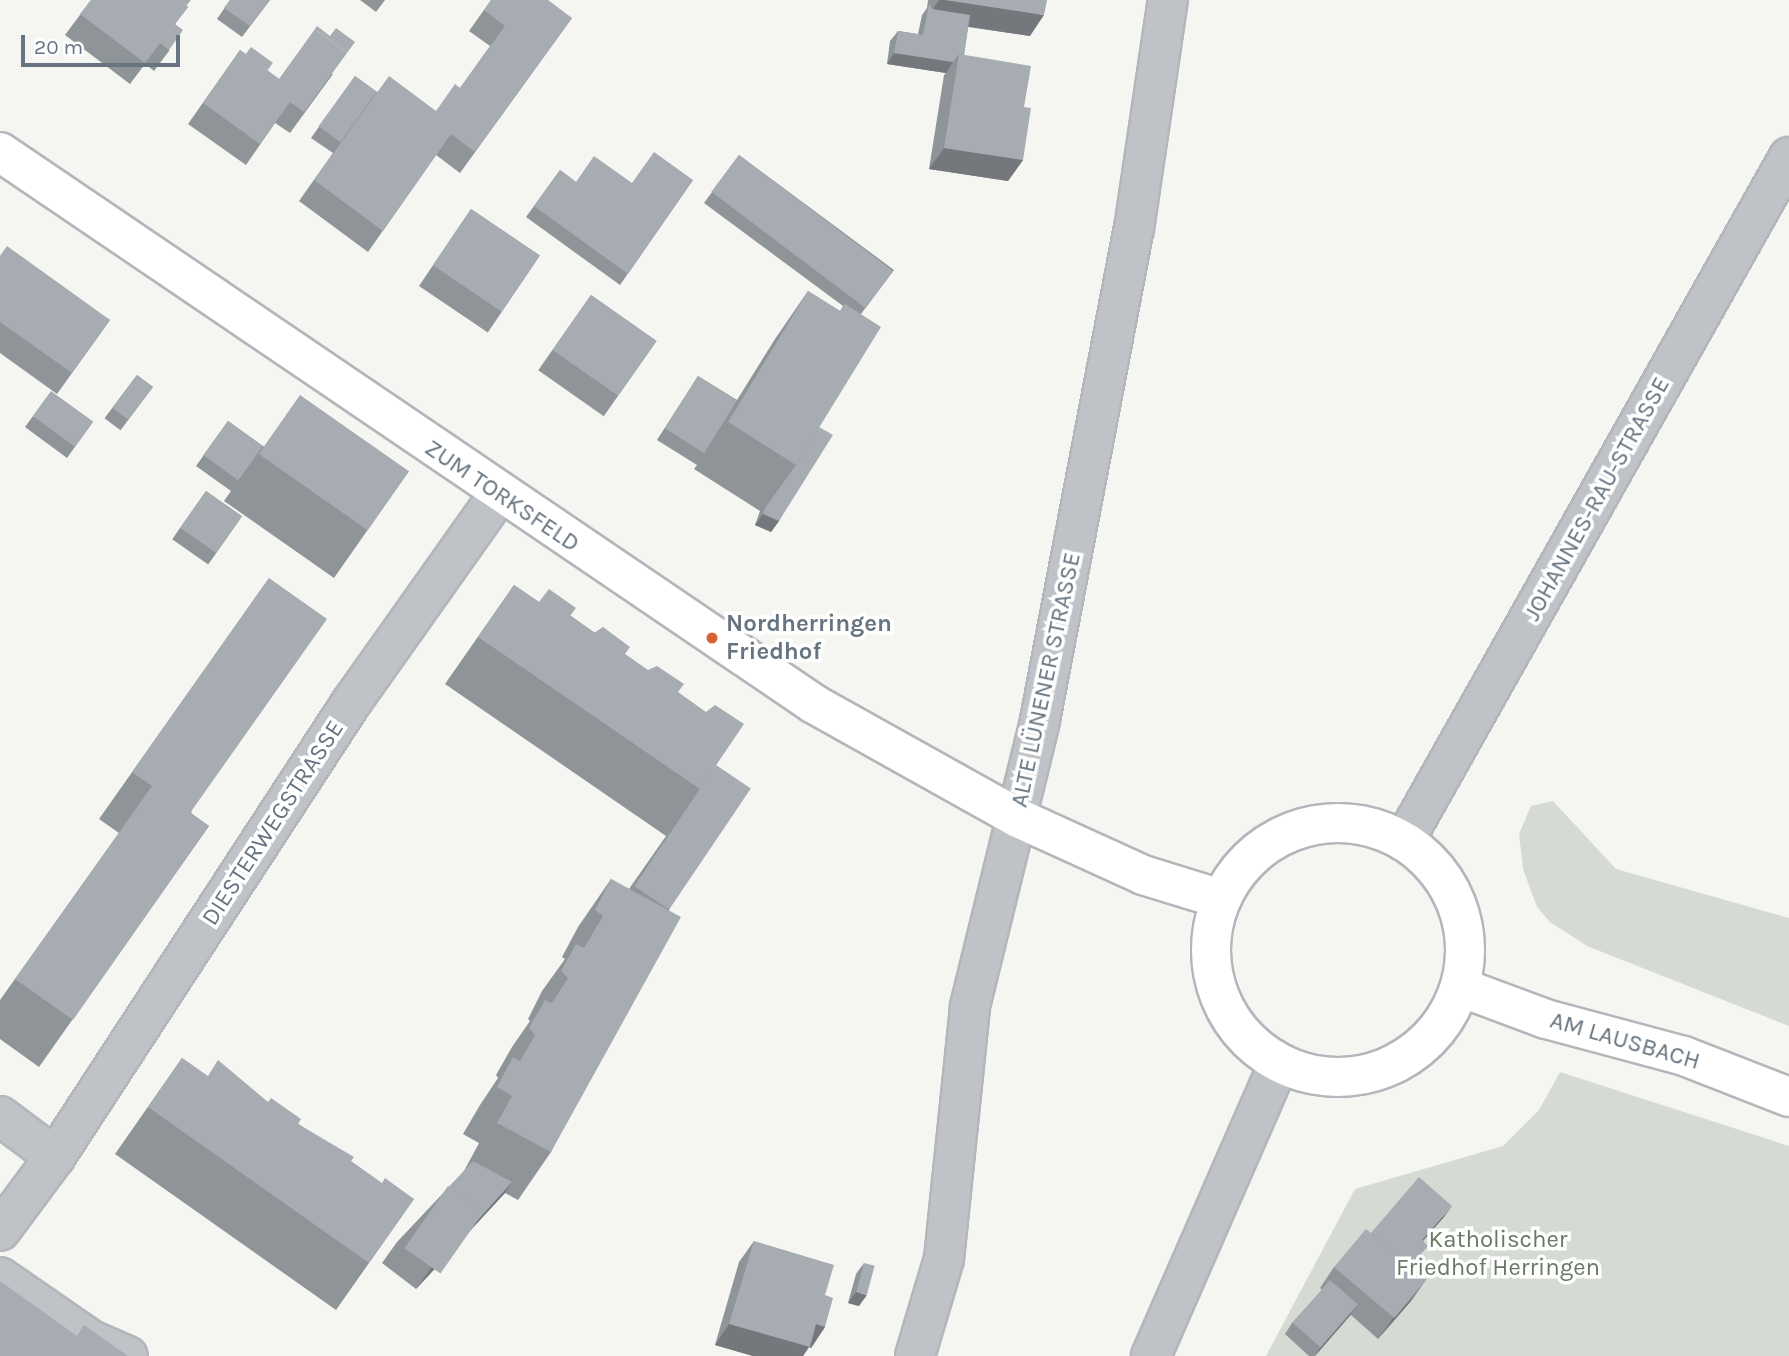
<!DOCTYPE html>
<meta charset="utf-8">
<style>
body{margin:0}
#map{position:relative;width:1789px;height:1356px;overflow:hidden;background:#f5f6f2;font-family:Karla,sans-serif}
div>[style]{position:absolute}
.green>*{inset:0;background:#d5dad2}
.roads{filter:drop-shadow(2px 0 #b3b6ba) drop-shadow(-2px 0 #b3b6ba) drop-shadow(0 2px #b3b6ba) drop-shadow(0 -2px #b3b6ba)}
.minor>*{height:38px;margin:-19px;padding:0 19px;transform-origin:19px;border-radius:19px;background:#bfc2c6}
.major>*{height:38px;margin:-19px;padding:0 19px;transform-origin:19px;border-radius:19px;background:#fff}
.major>.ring{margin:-19px;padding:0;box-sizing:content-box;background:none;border:38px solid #fff;border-radius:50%}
.wall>*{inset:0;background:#8f9499;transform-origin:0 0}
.shaded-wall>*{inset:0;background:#74787d}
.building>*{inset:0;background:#a6acb2;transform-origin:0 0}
.dots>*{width:19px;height:19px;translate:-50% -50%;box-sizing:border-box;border:4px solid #fff;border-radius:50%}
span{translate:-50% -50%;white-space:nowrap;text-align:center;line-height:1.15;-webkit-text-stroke:7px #fff;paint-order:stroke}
.street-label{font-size:24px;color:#677481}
.poi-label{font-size:24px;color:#677481;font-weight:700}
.left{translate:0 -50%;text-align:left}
.park-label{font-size:24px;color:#687965}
.scale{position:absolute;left:21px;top:35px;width:159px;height:32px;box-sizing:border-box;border:4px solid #677481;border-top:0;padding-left:9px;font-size:21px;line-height:24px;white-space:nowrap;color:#677481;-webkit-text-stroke:5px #fff;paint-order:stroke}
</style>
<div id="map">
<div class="green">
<div style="clip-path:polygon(1553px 801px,1616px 869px,1789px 918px,1789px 1026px,1587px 946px,1550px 922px,1537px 907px,1523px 869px,1519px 834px,1531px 806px)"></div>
<div style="clip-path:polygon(1560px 1072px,1789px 1146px,1789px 1356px,1266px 1356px,1355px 1189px,1503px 1146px,1539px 1110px)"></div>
</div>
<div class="roads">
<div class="minor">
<div style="left:1404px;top:841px;width:785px;rotate:-60.63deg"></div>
<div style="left:0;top:1116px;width:69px;rotate:36.7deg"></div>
<div style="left:0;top:1231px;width:92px;rotate:-53.4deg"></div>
<div style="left:55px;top:1157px;width:542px;rotate:-56.9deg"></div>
<div style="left:351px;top:703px;width:256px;rotate:-54.7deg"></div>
<div style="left:0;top:1277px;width:111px;rotate:34.7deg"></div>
<div style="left:91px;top:1340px;width:40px;rotate:23.4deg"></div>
<div style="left:915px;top:1356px;width:101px;rotate:-73.4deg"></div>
<div style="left:944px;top:1259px;width:254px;rotate:-84.1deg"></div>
<div style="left:970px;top:1006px;width:294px;rotate:-76.2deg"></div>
<div style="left:1040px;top:720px;width:500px;rotate:-79.2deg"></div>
<div style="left:1134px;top:229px;width:232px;rotate:-81.6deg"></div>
<div style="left:1151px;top:1356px;width:320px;rotate:-66.4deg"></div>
</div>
<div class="major">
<div style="left:0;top:152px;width:984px;rotate:34.14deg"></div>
<div style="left:814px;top:704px;width:234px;rotate:29.2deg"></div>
<div style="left:1018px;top:818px;width:137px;rotate:24.5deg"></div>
<div style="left:1143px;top:875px;width:82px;rotate:17.1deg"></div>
<div class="ring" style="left:1211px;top:823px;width:216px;height:216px"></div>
<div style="left:1460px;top:987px;width:92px;rotate:20.4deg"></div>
<div style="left:1546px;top:1019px;width:143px;rotate:15deg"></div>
<div style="left:1684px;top:1056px;width:113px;rotate:21.3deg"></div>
</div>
</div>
<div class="wall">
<div style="clip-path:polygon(91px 0,187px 6px,188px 7px,175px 24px,169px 51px,154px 71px,145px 64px,130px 84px,65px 35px)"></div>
<div style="clip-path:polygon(230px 0,270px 0,242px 37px,217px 19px)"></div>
<div style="clip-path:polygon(360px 0,385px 0,376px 12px)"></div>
<div style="clip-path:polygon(491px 0,572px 18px,460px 173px,436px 155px,368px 252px,299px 201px,333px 153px,311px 138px,355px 76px,377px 92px,436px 111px,460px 88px,490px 46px,469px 31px)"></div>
<div style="clip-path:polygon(928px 0,1047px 0,1030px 36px,968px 27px,964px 55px,1024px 107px,1023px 160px,1008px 181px,929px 169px,944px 75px,946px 73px,887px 64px,890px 41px,898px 31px,918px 34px,922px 15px,927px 8px)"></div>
<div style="clip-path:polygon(240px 50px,279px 79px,333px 74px,290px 133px,275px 123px,246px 165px,188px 124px)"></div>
<div style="clip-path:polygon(739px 155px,894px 270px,861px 314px,819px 427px,779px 521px,771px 532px,755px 525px,760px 511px,694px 469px,697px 465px,657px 440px,698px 376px,737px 400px,775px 339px,808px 291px,840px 311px,843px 306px,704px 203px)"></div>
<div style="clip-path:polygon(560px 170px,576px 182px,632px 183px,693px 180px,620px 285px,526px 217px)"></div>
<div style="left:471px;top:209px;width:83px;height:93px;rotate:34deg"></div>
<div style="clip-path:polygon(0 256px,110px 320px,57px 394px,0 353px)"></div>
<div style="left:591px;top:295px;width:80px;height:92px;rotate:35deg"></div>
<div style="left:137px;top:375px;width:20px;height:54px;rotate:37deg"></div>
<div style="clip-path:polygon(33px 416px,93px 422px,67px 458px,25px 427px)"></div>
<div style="clip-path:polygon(228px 421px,263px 446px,409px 471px,334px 578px,224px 501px,231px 491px,196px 466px)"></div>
<div style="left:206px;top:491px;width:44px;height:59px;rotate:35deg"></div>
<div style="clip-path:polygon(269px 578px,191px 813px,209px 826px,39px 1067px,0 1039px,0 1000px,119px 833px,99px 819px)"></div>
<div style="clip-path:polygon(514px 585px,539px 602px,571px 616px,678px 692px,713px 769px,669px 911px,551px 1152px,518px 1200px,505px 1193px,416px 1289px,382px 1263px,397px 1242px,464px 1171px,479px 1143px,463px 1134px,480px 1105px,498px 1078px,496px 1075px,512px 1047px,530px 1021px,528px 1019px,542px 991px,565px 959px,562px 957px,578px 927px,611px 879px,629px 889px,666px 836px,445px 684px)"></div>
<div style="clip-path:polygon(182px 1058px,207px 1076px,268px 1102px,381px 1183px,414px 1199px,336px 1310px,115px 1154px)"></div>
<div style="clip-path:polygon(1444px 1217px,1423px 1241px,1420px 1256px,1411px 1267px,1411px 1301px,1378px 1339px,1351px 1315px,1315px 1356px,1309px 1356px,1285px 1334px,1292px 1323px,1322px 1290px,1320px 1288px,1334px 1267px,1371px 1233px)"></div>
<div style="clip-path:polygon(754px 1241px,825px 1295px,825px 1327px,811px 1348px,809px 1347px,803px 1356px,753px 1356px,715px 1345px,739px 1262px)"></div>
<div style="clip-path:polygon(864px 1263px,859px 1306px,848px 1303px,856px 1274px)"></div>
</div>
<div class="shaded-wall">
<div style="clip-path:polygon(939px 0,945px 0,1044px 15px,1030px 36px,926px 20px,927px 18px)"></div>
<div style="clip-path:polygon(894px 53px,953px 62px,946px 73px,887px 64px)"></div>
<div style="clip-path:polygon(944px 148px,1023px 160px,1008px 181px,929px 169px)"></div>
<div style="clip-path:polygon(763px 514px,779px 521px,771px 532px,755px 525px)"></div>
<div style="clip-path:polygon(512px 1182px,505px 1193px,416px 1289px,431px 1268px,484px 1211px)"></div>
<div style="clip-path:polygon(1452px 1206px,1444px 1217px,1414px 1251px,1422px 1240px)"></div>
<div style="clip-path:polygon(1426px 1280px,1411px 1301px,1378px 1339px,1393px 1318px)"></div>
<div style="clip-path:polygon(856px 1292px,867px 1295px,859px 1306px,848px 1303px)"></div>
<div style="clip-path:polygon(1358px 1304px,1350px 1315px,1315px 1356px,1320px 1348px)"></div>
<div style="clip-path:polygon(729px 1324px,816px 1324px,825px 1327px,811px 1348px,809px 1347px,803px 1356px,753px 1356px,715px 1345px)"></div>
</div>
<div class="building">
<div style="clip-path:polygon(91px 0,179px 0,188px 7px,175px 24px,183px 30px,169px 50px,160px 43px,145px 63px,80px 14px)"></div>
<div style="clip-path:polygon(179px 0,191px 0,186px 6px)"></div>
<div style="clip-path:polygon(230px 0,269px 0,250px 26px,224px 8px)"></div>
<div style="clip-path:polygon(491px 0,548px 0,572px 18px,475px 152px,451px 134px,383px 231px,314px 180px,389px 76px,436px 111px,455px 84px,460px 88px,505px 26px,484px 10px)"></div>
<div style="clip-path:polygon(945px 0,1047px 0,1044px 15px)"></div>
<div style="clip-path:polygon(929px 4px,932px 9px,970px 15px,964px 55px,959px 54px,953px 62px,894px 53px,898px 31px,923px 35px)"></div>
<div style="clip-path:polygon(317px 26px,330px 36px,336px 28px,355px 42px,347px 53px,315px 29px)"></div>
<div style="clip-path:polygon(315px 29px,347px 53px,304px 112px,290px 102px,260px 144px,203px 103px,240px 50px,279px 79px)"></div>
<div style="left:251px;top:47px;width:27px;height:9px;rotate:36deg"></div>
<div style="clip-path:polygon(959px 54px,1031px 66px,1024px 107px,1031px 108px,1023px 160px,944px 148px)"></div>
<div style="left:355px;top:76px;width:27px;height:62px;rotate:36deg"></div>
<div style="clip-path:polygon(654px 152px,693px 180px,628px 274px,534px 206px,560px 170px,576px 182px,594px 156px,632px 183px)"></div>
<div style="left:739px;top:155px;width:193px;height:46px;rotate:37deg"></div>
<div style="left:471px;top:209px;width:83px;height:68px;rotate:34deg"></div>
<div style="clip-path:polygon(7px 246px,110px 320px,72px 373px,0 322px,0 256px)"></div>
<div style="clip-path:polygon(808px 291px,840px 311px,845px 304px,881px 327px,796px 465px,728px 422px)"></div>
<div style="left:591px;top:295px;width:80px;height:67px;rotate:35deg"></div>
<div style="left:137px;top:375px;width:20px;height:41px;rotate:37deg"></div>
<div style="left:698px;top:376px;width:46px;height:62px;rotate:32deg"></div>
<div style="left:51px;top:391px;width:52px;height:31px;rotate:36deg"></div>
<div style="left:300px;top:395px;width:133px;height:72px;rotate:35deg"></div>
<div style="left:228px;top:421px;width:43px;height:42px;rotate:36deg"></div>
<div style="clip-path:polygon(819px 427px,833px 435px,779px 521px,763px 514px,765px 508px,796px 465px)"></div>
<div style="left:206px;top:491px;width:44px;height:45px;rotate:35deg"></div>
<div style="clip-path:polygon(269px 578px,327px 619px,190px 813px,209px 826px,73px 1020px,15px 979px,152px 786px,132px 772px)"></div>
<div style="clip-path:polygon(514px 585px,539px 602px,549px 589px,576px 608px,570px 616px,594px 633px,603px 627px,630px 647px,625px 654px,648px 670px,657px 666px,684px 684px,678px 692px,706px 712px,715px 705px,744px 724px,700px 789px,478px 637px)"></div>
<div style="left:716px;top:765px;width:42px;height:146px;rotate:34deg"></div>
<div style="clip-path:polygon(611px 879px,681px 917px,551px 1152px,497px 1123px,512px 1096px,497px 1087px,513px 1057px,520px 1061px,535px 1035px,529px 1028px,545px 1000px,552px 1003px,568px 978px,561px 971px,576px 944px,584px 948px,603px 916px,595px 910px)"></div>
<div style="clip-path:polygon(182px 1058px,208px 1076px,218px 1060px,268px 1102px,271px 1098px,301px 1119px,298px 1124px,354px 1157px,351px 1161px,382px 1183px,385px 1178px,414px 1199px,369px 1263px,148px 1107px)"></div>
<div style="clip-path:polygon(473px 1161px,512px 1182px,477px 1221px,484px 1211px,449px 1187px)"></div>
<div style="clip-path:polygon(1419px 1177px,1452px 1206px,1422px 1240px,1428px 1246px,1410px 1266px,1371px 1233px)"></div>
<div style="left:448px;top:1186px;width:44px;height:76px;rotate:35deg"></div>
<div style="left:1366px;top:1229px;width:79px;height:50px;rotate:40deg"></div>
<div style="clip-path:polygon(754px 1241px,834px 1265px,825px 1295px,833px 1298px,825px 1327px,816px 1324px,810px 1347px,729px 1324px)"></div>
<div style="left:864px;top:1263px;width:11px;height:30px;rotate:15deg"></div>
<div style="left:1330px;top:1280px;width:37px;height:57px;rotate:41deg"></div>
<div style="clip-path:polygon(0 1281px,77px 1336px,84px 1325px,128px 1356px,0 1356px)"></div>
</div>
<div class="dots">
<div style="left:712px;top:638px;background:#d76232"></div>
</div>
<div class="street-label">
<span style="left:502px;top:496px;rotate:34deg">ZUM TORKSFELD</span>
<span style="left:1597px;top:499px;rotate:-61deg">JOHANNES-RAU-STRASSE</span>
<span style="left:1046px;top:680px;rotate:-78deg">ALTE LÜNENER STRASSE</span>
<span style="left:273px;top:823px;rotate:-57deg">DIESTERWEGSTRASSE</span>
<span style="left:1625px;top:1041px;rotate:16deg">AM LAUSBACH</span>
</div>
<div class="poi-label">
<span class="left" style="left:726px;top:638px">Nordherringen<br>Friedhof</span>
</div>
<div class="park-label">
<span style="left:1498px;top:1254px">Katholischer<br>Friedhof Herringen</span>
</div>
<div class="scale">20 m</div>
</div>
